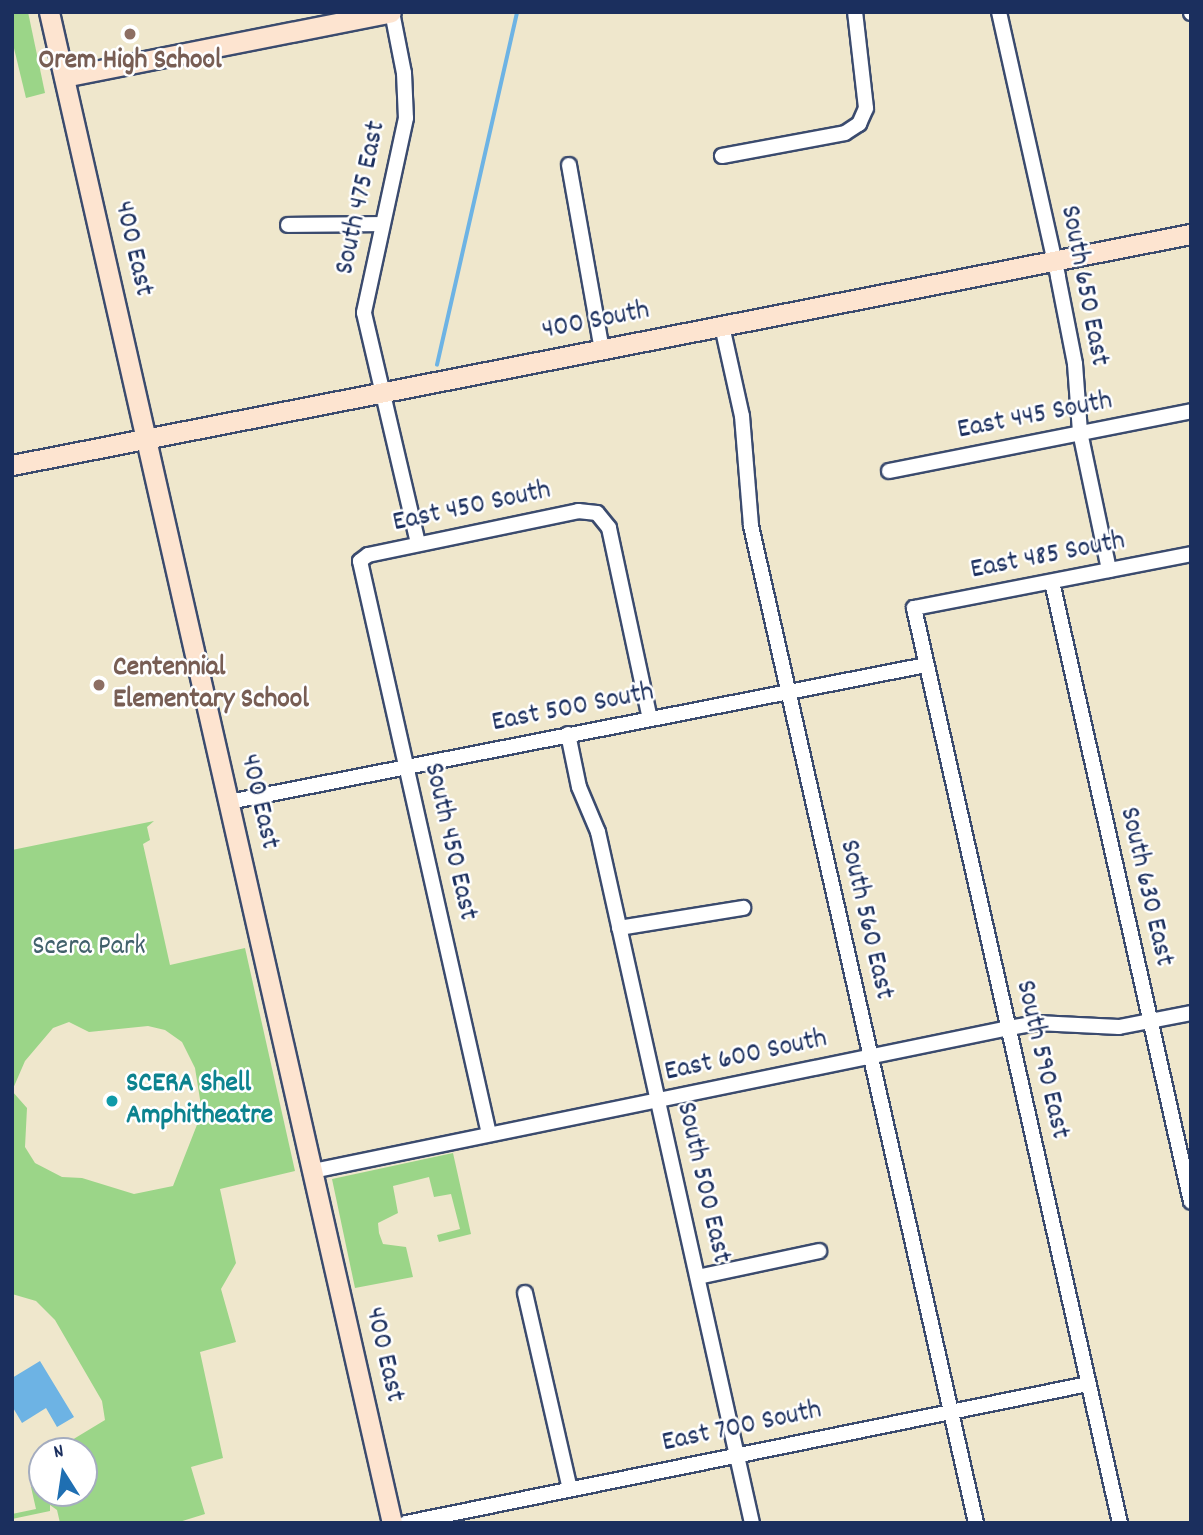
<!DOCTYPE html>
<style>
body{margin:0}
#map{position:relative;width:1203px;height:1535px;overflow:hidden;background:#efe7cc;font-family:Dekko,sans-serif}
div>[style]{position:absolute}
.green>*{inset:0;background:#9bd588}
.water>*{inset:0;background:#6db3e4}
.stream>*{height:3.5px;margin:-1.75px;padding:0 1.75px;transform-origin:1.75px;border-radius:1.75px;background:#6db3e4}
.roads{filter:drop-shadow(2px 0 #3b4b6e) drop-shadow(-2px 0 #3b4b6e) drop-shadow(0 2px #3b4b6e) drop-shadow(0 -2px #3b4b6e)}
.street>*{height:14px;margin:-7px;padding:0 7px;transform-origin:7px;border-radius:7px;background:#fff}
.secondary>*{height:19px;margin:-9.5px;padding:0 9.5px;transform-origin:9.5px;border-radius:9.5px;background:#fde4d0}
.dots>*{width:19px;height:19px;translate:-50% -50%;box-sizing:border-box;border:4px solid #fff;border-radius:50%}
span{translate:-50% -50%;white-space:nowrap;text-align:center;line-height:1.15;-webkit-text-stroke:5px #fff;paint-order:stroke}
.education-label{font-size:28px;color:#785e54;font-weight:700}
.left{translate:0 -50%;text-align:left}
.street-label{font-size:28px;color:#1b2f5e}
.park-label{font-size:28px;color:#41616b}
.culture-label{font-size:28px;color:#0d838f;font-weight:700}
.frame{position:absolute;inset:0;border:14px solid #1b2f5e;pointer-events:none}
.north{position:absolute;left:28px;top:1437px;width:70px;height:70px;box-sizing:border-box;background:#fff;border:2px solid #a4acbf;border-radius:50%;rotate:348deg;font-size:19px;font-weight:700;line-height:28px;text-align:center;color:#1b2f5e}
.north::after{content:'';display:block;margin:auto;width:24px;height:32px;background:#1f6fb2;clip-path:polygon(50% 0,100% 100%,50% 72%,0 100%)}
</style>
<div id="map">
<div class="green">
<div style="clip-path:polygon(12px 12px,28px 12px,45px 93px,26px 98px,12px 40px)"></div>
<div style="clip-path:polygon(154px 821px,147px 827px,150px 840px,143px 844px,170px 965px,245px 948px,295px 1171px,220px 1189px,236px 1263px,221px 1289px,236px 1342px,200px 1352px,223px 1458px,191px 1467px,205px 1514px,176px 1523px,60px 1523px,57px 1510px,50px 1505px,50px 1511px,12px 1519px,12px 1514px,36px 1509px,31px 1487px,42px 1482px,42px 1493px,84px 1493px,84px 1451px,72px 1451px,67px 1443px,105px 1420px,102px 1401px,55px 1320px,36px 1301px,12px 1294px,12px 1091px,27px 1108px,25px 1147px,35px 1163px,62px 1177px,82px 1178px,134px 1194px,173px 1186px,202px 1112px,195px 1068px,182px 1042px,165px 1030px,148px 1026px,89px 1032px,69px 1022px,53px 1028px,25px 1061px,12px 1091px,12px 850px)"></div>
<div style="clip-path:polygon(453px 1153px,471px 1234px,439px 1242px,437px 1235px,460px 1229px,451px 1194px,434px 1197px,429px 1177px,393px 1186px,398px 1213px,378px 1223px,379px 1233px,383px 1244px,406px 1247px,413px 1277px,355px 1288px,332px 1179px)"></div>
</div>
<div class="water">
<div style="clip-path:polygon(40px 1361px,74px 1417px,57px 1427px,46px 1408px,22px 1423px,12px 1406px,12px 1378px)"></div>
</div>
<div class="stream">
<div style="left:437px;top:365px;width:362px;rotate:-77.2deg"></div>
</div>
<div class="roads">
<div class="street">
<div style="left:392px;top:12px;width:62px;rotate:78.9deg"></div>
<div style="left:404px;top:73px;width:45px;rotate:87.5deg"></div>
<div style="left:406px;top:118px;width:199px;rotate:102.2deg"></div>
<div style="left:364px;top:313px;width:237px;rotate:76.8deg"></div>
<div style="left:999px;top:12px;width:271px;rotate:77.4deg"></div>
<div style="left:1058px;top:277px;width:89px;rotate:78.9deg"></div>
<div style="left:1075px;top:364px;width:68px;rotate:85.8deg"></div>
<div style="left:1080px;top:432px;width:141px;rotate:78.1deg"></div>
<div style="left:1191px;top:12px;width:1px;rotate:90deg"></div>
<div style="left:722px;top:156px;width:125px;rotate:-10.6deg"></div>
<div style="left:845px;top:133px;width:17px;rotate:-33deg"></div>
<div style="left:859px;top:124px;width:17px;rotate:-66deg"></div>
<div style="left:866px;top:108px;width:97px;rotate:-96.5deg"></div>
<div style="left:569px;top:165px;width:188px;rotate:79.9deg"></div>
<div style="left:288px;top:225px;width:93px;rotate:-0.6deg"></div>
<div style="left:722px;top:326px;width:92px;rotate:77.5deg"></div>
<div style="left:742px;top:416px;width:110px;rotate:85.3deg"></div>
<div style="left:751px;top:526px;width:1022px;rotate:77.28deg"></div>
<div style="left:889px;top:471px;width:308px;rotate:-11.2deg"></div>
<div style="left:1052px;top:582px;width:635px;rotate:77.36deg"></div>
<div style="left:568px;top:734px;width:54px;rotate:78.3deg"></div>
<div style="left:579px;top:787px;width:49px;rotate:67.1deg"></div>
<div style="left:598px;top:832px;width:708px;rotate:77.44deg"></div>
<div style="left:229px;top:802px;width:710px;rotate:-11.12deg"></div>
<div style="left:619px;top:928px;width:126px;rotate:-9.2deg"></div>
<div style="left:489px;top:1134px;width:587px;rotate:-102.69deg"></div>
<div style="left:360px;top:561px;width:10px;rotate:-37deg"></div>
<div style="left:368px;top:555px;width:215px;rotate:-11.8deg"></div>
<div style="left:578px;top:511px;width:19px;rotate:6deg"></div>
<div style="left:597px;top:513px;width:19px;rotate:51deg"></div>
<div style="left:609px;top:528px;width:195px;rotate:77.9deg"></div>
<div style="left:313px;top:1171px;width:711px;rotate:-11.61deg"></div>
<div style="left:1009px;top:1028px;width:28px;rotate:-10deg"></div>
<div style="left:1037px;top:1023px;width:82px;rotate:2.8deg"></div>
<div style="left:1119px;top:1027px;width:73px;rotate:-11deg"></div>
<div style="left:698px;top:1277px;width:124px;rotate:-12.1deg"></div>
<div style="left:525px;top:1293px;width:201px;rotate:77.1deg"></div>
<div style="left:406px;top:1523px;width:696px;rotate:-11.52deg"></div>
<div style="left:1120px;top:1523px;width:938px;rotate:-102.69deg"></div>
<div style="left:914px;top:608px;width:282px;rotate:-11deg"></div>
</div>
<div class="secondary">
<div style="left:49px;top:12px;width:1549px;rotate:77.21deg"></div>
<div style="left:64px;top:77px;width:333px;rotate:-11.2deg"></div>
<div style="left:12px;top:465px;width:1201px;rotate:-11.09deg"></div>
</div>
</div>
<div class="dots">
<div style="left:130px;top:34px;background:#8d6e63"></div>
<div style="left:99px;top:685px;background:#8d6e63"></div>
<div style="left:112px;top:1101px;background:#0f9aa8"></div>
</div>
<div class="education-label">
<span style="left:130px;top:62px">Orem High School</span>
<span class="left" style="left:113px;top:685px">Centennial<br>Elementary School</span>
</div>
<div class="street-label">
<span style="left:362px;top:198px;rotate:-78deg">South 475 East</span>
<span style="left:132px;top:249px;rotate:77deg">400 East</span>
<span style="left:1083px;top:286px;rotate:79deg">South 650 East</span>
<span style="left:596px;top:322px;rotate:-11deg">400 South</span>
<span style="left:1035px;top:417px;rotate:-11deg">East 445 South</span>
<span style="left:472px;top:508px;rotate:-12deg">East 450 South</span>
<span style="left:1048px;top:557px;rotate:-11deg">East 485 South</span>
<span style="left:573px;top:709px;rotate:-11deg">East 500 South</span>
<span style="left:258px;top:802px;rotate:77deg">400 East</span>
<span style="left:449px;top:842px;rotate:77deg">South 450 East</span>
<span style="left:1145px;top:887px;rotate:77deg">South 630 East</span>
<span style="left:865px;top:920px;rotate:77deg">South 560 East</span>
<span style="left:746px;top:1057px;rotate:-12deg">East 600 South</span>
<span style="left:1041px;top:1060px;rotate:77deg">South 590 East</span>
<span style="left:702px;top:1183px;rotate:77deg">South 500 East</span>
<span style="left:383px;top:1355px;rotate:77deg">400 East</span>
<span style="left:742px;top:1428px;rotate:-12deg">East 700 South</span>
</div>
<div class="park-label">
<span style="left:89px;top:948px">Scera Park</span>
</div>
<div class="culture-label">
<span class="left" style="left:126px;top:1101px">SCERA Shell<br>Amphitheatre</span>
</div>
<div class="frame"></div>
<div class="north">N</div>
</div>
